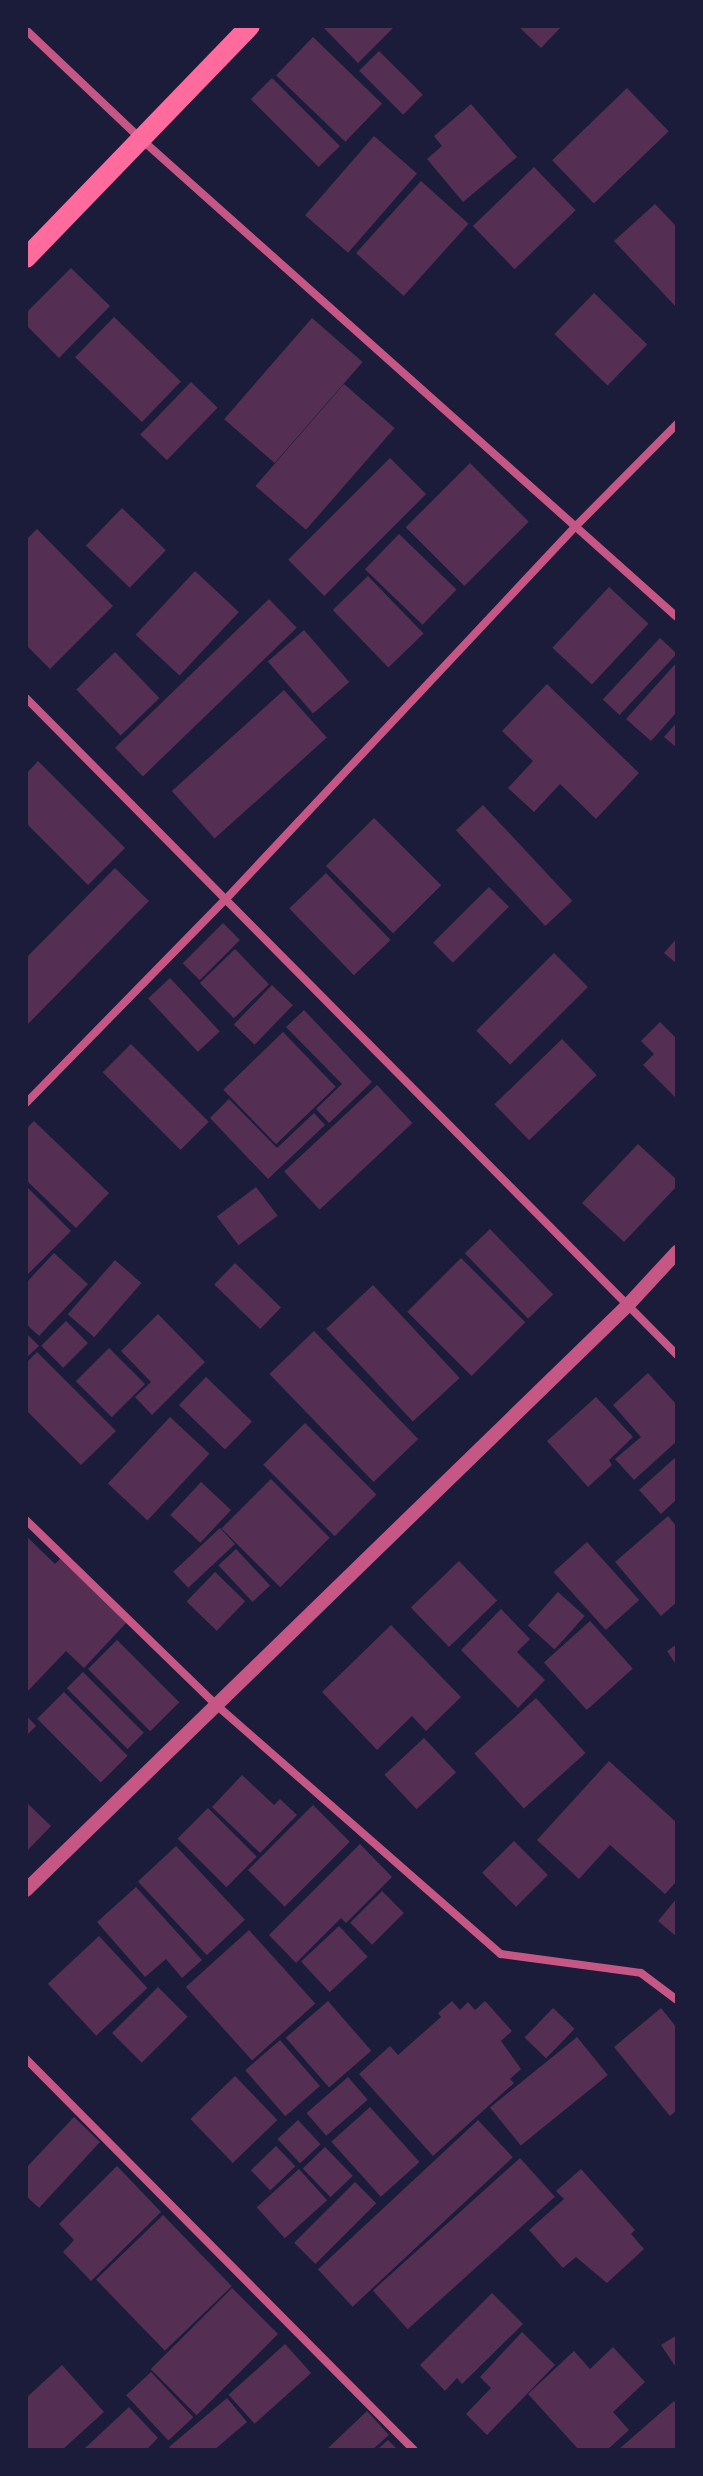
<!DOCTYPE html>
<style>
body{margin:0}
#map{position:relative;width:703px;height:2476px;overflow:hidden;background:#1b1b3a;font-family:Barlow,sans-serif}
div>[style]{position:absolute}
.building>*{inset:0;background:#542f53;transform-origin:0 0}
.minor>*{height:8px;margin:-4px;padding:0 4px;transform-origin:4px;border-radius:4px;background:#c65784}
.tertiary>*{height:14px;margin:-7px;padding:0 7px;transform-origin:7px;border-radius:7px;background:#c65784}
.primary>*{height:20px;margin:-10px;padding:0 10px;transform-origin:10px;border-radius:10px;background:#ff6b9d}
span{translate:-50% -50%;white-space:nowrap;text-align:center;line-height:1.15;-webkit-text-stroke:6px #1b1b3a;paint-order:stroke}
.frame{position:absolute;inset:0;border:28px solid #1b1b3a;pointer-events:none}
</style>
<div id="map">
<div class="building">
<div style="clip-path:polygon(322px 26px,395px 26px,358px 63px)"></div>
<div style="clip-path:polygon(518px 26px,562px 26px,541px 48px)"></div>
<div style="left:313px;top:37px;width:96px;height:53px;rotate:44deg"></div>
<div style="left:379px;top:51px;width:62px;height:28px;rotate:45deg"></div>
<div style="left:272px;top:78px;width:96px;height:30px;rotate:45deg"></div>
<div style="left:627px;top:88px;width:60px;height:104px;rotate:46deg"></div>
<div style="clip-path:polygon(471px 104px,517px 157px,463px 202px,427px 159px,442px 146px,434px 136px)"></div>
<div style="left:374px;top:136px;width:57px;height:105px;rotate:41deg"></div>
<div style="left:534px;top:167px;width:60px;height:85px;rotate:46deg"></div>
<div style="left:421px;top:181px;width:64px;height:97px;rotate:42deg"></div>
<div style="clip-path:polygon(655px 204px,677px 227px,677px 308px,614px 241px)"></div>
<div style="clip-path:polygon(71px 268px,110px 306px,59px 358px,26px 325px,26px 313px)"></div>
<div style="left:594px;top:293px;width:74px;height:57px;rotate:44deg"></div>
<div style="left:114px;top:317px;width:93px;height:56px;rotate:44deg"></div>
<div style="left:312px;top:318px;width:67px;height:134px;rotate:41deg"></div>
<div style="left:191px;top:382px;width:37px;height:73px;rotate:44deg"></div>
<div style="left:344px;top:384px;width:67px;height:135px;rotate:41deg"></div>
<div style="left:390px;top:458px;width:51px;height:144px;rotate:45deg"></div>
<div style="left:470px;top:463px;width:83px;height:91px;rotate:45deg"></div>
<div style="left:122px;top:508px;width:61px;height:52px;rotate:44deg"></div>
<div style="clip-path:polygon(37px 529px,113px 606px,50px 669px,26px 645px,26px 540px)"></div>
<div style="left:399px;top:534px;width:80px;height:49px;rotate:44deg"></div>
<div style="left:195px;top:571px;width:60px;height:87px;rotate:43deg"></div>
<div style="left:368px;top:576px;width:80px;height:49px;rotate:46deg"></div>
<div style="left:609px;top:587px;width:54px;height:83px;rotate:43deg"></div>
<div style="left:269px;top:599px;width:40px;height:214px;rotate:46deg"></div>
<div style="left:304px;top:630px;width:69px;height:48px;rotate:49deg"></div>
<div style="left:660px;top:638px;width:23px;height:84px;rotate:43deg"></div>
<div style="left:115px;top:652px;width:64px;height:54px;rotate:46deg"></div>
<div style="clip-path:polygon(677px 662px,677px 712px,651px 741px,626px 719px)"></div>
<div style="clip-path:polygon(547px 684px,639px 773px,596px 819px,560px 784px,534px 812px,508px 788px,533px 761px,502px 731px)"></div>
<div style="left:284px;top:690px;width:64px;height:151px;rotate:48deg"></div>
<div style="clip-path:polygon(677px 722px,677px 748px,664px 737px)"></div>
<div style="clip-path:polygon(38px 761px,125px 848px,88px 885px,26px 823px,26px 774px)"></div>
<div style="left:483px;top:805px;width:131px;height:37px;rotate:47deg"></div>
<div style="left:374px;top:818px;width:95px;height:68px;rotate:45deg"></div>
<div style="clip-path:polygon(115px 868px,149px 901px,26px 1026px,26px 958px)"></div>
<div style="left:326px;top:873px;width:93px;height:51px;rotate:46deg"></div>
<div style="left:489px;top:887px;width:28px;height:79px;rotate:45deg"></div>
<div style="left:223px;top:923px;width:24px;height:57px;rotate:45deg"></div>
<div style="clip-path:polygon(677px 938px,677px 964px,664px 953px)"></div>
<div style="left:235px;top:949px;width:49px;height:49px;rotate:46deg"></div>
<div style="left:554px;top:953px;width:48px;height:110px;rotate:45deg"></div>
<div style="left:170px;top:978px;width:73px;height:30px;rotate:47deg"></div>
<div style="left:272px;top:985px;width:29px;height:55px;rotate:44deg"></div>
<div style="clip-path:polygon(304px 1010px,372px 1082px,329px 1123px,316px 1109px,342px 1084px,286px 1027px)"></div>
<div style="clip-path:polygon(660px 1022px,677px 1039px,677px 1099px,643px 1065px,654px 1054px,641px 1041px)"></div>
<div style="left:283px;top:1032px;width:76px;height:83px;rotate:46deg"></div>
<div style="left:562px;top:1039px;width:50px;height:94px;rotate:46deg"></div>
<div style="left:131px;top:1044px;width:110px;height:40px;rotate:45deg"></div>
<div style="left:377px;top:1085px;width:52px;height:127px;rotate:47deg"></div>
<div style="clip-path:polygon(229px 1099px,277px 1148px,314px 1113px,325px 1125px,268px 1179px,210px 1118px)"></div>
<div style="clip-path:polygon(34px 1121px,109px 1193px,76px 1228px,26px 1180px,26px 1129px)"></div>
<div style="clip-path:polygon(638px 1144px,677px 1180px,677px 1186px,624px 1242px,582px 1203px)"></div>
<div style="clip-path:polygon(26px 1186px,71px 1231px,26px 1276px)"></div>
<div style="left:256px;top:1187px;width:36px;height:49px;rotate:53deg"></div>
<div style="left:490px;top:1229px;width:91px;height:35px;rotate:46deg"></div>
<div style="clip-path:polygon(54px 1253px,88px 1284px,39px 1336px,26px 1324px,26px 1283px)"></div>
<div style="left:461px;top:1258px;width:91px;height:76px;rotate:45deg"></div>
<div style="left:115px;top:1260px;width:35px;height:72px;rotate:41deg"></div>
<div style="left:235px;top:1263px;width:64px;height:30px;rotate:44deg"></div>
<div style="left:373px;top:1285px;width:127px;height:64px;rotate:47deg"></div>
<div style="clip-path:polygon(158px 1314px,205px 1362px,152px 1415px,135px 1397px,151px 1382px,121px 1351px)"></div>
<div style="left:66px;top:1321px;width:31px;height:35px;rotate:45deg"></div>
<div style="left:314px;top:1331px;width:150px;height:62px;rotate:46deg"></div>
<div style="clip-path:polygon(26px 1333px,39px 1346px,26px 1358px)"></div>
<div style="left:109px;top:1348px;width:51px;height:47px;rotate:45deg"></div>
<div style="clip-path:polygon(37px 1352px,116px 1431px,81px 1465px,26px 1410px,26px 1363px)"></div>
<div style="clip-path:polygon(648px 1373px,677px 1405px,677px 1441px,634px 1480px,615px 1459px,641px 1437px,613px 1405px)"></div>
<div style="left:206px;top:1377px;width:64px;height:39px;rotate:44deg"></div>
<div style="clip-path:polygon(596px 1397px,633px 1437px,609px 1460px,612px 1465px,588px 1487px,547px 1441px)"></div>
<div style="left:170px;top:1417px;width:54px;height:91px;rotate:43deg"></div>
<div style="left:305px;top:1423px;width:101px;height:59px;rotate:45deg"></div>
<div style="clip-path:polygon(677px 1456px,677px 1499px,661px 1514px,639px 1490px)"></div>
<div style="left:271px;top:1479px;width:83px;height:70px;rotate:45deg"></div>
<div style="left:201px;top:1482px;width:41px;height:45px;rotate:43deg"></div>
<div style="clip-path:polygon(668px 1516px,677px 1527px,677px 1602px,661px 1616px,615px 1562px)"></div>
<div style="left:220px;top:1528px;width:22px;height:64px;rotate:47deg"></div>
<div style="clip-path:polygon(26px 1536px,55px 1564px,60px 1559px,127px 1622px,84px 1668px,66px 1651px,26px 1693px)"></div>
<div style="left:587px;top:1542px;width:78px;height:45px;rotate:48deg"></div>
<div style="left:236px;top:1549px;width:50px;height:24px;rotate:47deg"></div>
<div style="left:459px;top:1561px;width:55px;height:67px;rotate:46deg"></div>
<div style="left:215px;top:1572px;width:42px;height:41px;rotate:44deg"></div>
<div style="left:558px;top:1592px;width:36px;height:45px;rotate:42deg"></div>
<div style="clip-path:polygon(501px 1609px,530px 1639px,517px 1652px,545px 1680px,518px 1708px,461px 1650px)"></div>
<div style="left:590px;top:1621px;width:64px;height:62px;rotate:48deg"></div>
<div style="clip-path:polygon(391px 1625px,461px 1697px,426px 1731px,412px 1716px,377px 1750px,322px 1692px)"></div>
<div style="left:117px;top:1640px;width:88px;height:41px;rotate:45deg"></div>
<div style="clip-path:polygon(677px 1644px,677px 1666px,667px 1651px)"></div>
<div style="left:83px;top:1672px;width:86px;height:23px;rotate:45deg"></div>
<div style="left:64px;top:1692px;width:90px;height:38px;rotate:45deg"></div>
<div style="left:536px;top:1698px;width:74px;height:83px;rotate:48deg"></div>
<div style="clip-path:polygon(26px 1715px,36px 1726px,26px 1736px)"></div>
<div style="left:424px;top:1738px;width:47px;height:54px;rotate:47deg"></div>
<div style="clip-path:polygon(609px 1761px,677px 1823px,677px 1881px,665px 1894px,610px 1845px,579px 1879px,537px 1840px)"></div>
<div style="clip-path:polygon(242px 1775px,274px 1805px,280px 1799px,297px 1815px,260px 1853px,212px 1807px)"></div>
<div style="clip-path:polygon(26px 1802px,51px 1826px,26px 1852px)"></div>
<div style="left:313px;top:1805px;width:52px;height:92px;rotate:45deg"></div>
<div style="left:208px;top:1808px;width:69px;height:43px;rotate:45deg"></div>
<div style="left:514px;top:1841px;width:48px;height:45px;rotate:45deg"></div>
<div style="clip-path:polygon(360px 1844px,392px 1877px,346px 1923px,341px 1918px,296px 1963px,269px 1935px)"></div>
<div style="left:176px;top:1846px;width:101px;height:52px;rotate:47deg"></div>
<div style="clip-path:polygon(136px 1887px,202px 1960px,182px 1978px,166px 1959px,145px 1977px,97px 1922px)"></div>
<div style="left:382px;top:1891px;width:31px;height:45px;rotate:45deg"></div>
<div style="clip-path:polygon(677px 1898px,677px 1937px,658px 1921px)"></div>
<div style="left:339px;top:1926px;width:42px;height:52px;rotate:47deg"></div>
<div style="left:249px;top:1930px;width:99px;height:85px;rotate:48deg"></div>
<div style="left:99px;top:1936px;width:71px;height:70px;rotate:47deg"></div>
<div style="left:158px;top:1987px;width:42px;height:65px;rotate:45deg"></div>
<div style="left:328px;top:2001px;width:66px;height:56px;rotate:49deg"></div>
<div style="clip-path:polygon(452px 2001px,460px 2010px,468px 2002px,475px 2010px,485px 2001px,512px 2031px,501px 2041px,521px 2069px,510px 2079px,514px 2083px,433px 2156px,359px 2074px,390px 2046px,398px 2055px,441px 2017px,438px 2013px)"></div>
<div style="left:553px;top:2008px;width:30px;height:41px;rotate:44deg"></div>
<div style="clip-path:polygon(661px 2008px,677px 2028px,677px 2110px,670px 2116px,614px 2047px)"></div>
<div style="left:577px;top:2037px;width:49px;height:112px;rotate:51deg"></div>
<div style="left:280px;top:2040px;width:61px;height:46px;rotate:49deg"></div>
<div style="left:235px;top:2076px;width:61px;height:62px;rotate:46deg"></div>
<div style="left:348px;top:2077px;width:30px;height:55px;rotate:49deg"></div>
<div style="left:370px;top:2107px;width:74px;height:52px;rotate:48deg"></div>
<div style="clip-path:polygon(74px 2117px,100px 2142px,39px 2208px,26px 2196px,26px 2168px)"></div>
<div style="left:298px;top:2120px;width:33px;height:28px;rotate:47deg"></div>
<div style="left:478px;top:2120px;width:51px;height:219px;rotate:47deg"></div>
<div style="left:276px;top:2146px;width:28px;height:35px;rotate:46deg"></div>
<div style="left:325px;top:2147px;width:40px;height:31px;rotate:46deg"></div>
<div style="left:520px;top:2158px;width:52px;height:198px;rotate:48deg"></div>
<div style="clip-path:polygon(117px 2166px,161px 2212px,91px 2281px,63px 2252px,74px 2240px,59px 2224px)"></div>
<div style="left:299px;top:2169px;width:42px;height:57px;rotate:48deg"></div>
<div style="clip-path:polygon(581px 2169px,635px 2230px,631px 2234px,644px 2249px,607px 2283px,576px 2257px,563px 2268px,529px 2230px,564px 2199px,556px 2191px)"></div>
<div style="left:355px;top:2182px;width:30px;height:86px;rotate:45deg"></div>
<div style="left:163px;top:2215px;width:99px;height:93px;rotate:46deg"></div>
<div style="left:232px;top:2288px;width:65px;height:115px;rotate:45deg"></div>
<div style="clip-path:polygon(492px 2293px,523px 2324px,462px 2384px,457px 2378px,445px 2391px,420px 2365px)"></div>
<div style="clip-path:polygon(522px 2332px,555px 2365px,487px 2435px,466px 2414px,491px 2388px,480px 2377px)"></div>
<div style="clip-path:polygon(677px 2335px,677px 2369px,661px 2345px)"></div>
<div style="left:285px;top:2344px;width:39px;height:76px;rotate:48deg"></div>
<div style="clip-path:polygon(613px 2347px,645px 2382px,613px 2412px,629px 2430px,607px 2450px,579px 2450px,528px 2394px,574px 2351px,590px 2369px)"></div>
<div style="clip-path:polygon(62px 2365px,104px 2412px,62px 2450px,26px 2450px,26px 2398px)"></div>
<div style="left:151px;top:2372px;width:62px;height:34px;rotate:47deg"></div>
<div style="clip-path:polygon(227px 2398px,247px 2422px,214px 2450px,172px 2450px,169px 2447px)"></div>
<div style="clip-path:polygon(674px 2401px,677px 2405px,677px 2450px,618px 2450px)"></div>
<div style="clip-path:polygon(129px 2407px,158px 2438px,146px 2450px,83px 2450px)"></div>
<div style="clip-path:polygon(367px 2411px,389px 2435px,372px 2450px,326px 2450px)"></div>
<div style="clip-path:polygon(388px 2440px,398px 2450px,377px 2450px)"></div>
</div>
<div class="minor">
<div style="left:26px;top:30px;width:158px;rotate:43.5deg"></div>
<div style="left:141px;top:139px;width:718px;rotate:41.73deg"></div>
<div style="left:26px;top:698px;width:925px;rotate:45.26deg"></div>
<div style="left:26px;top:1103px;width:286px;rotate:-45.6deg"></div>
<div style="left:226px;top:899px;width:509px;rotate:-46.83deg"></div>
<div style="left:574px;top:528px;width:146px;rotate:-45.3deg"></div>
<div style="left:26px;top:1520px;width:262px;rotate:44.2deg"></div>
<div style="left:214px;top:1703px;width:381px;rotate:41.2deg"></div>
<div style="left:501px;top:1954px;width:141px;rotate:7.7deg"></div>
<div style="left:641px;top:1973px;width:45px;rotate:36.9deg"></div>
<div style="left:26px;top:2059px;width:551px;rotate:45.22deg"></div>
</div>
<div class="tertiary">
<div style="left:26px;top:1890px;width:838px;rotate:-44.18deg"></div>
<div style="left:627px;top:1306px;width:74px;rotate:-47.2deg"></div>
</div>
<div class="primary">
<div style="left:26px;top:258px;width:322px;rotate:-46deg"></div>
</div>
<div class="frame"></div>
</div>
